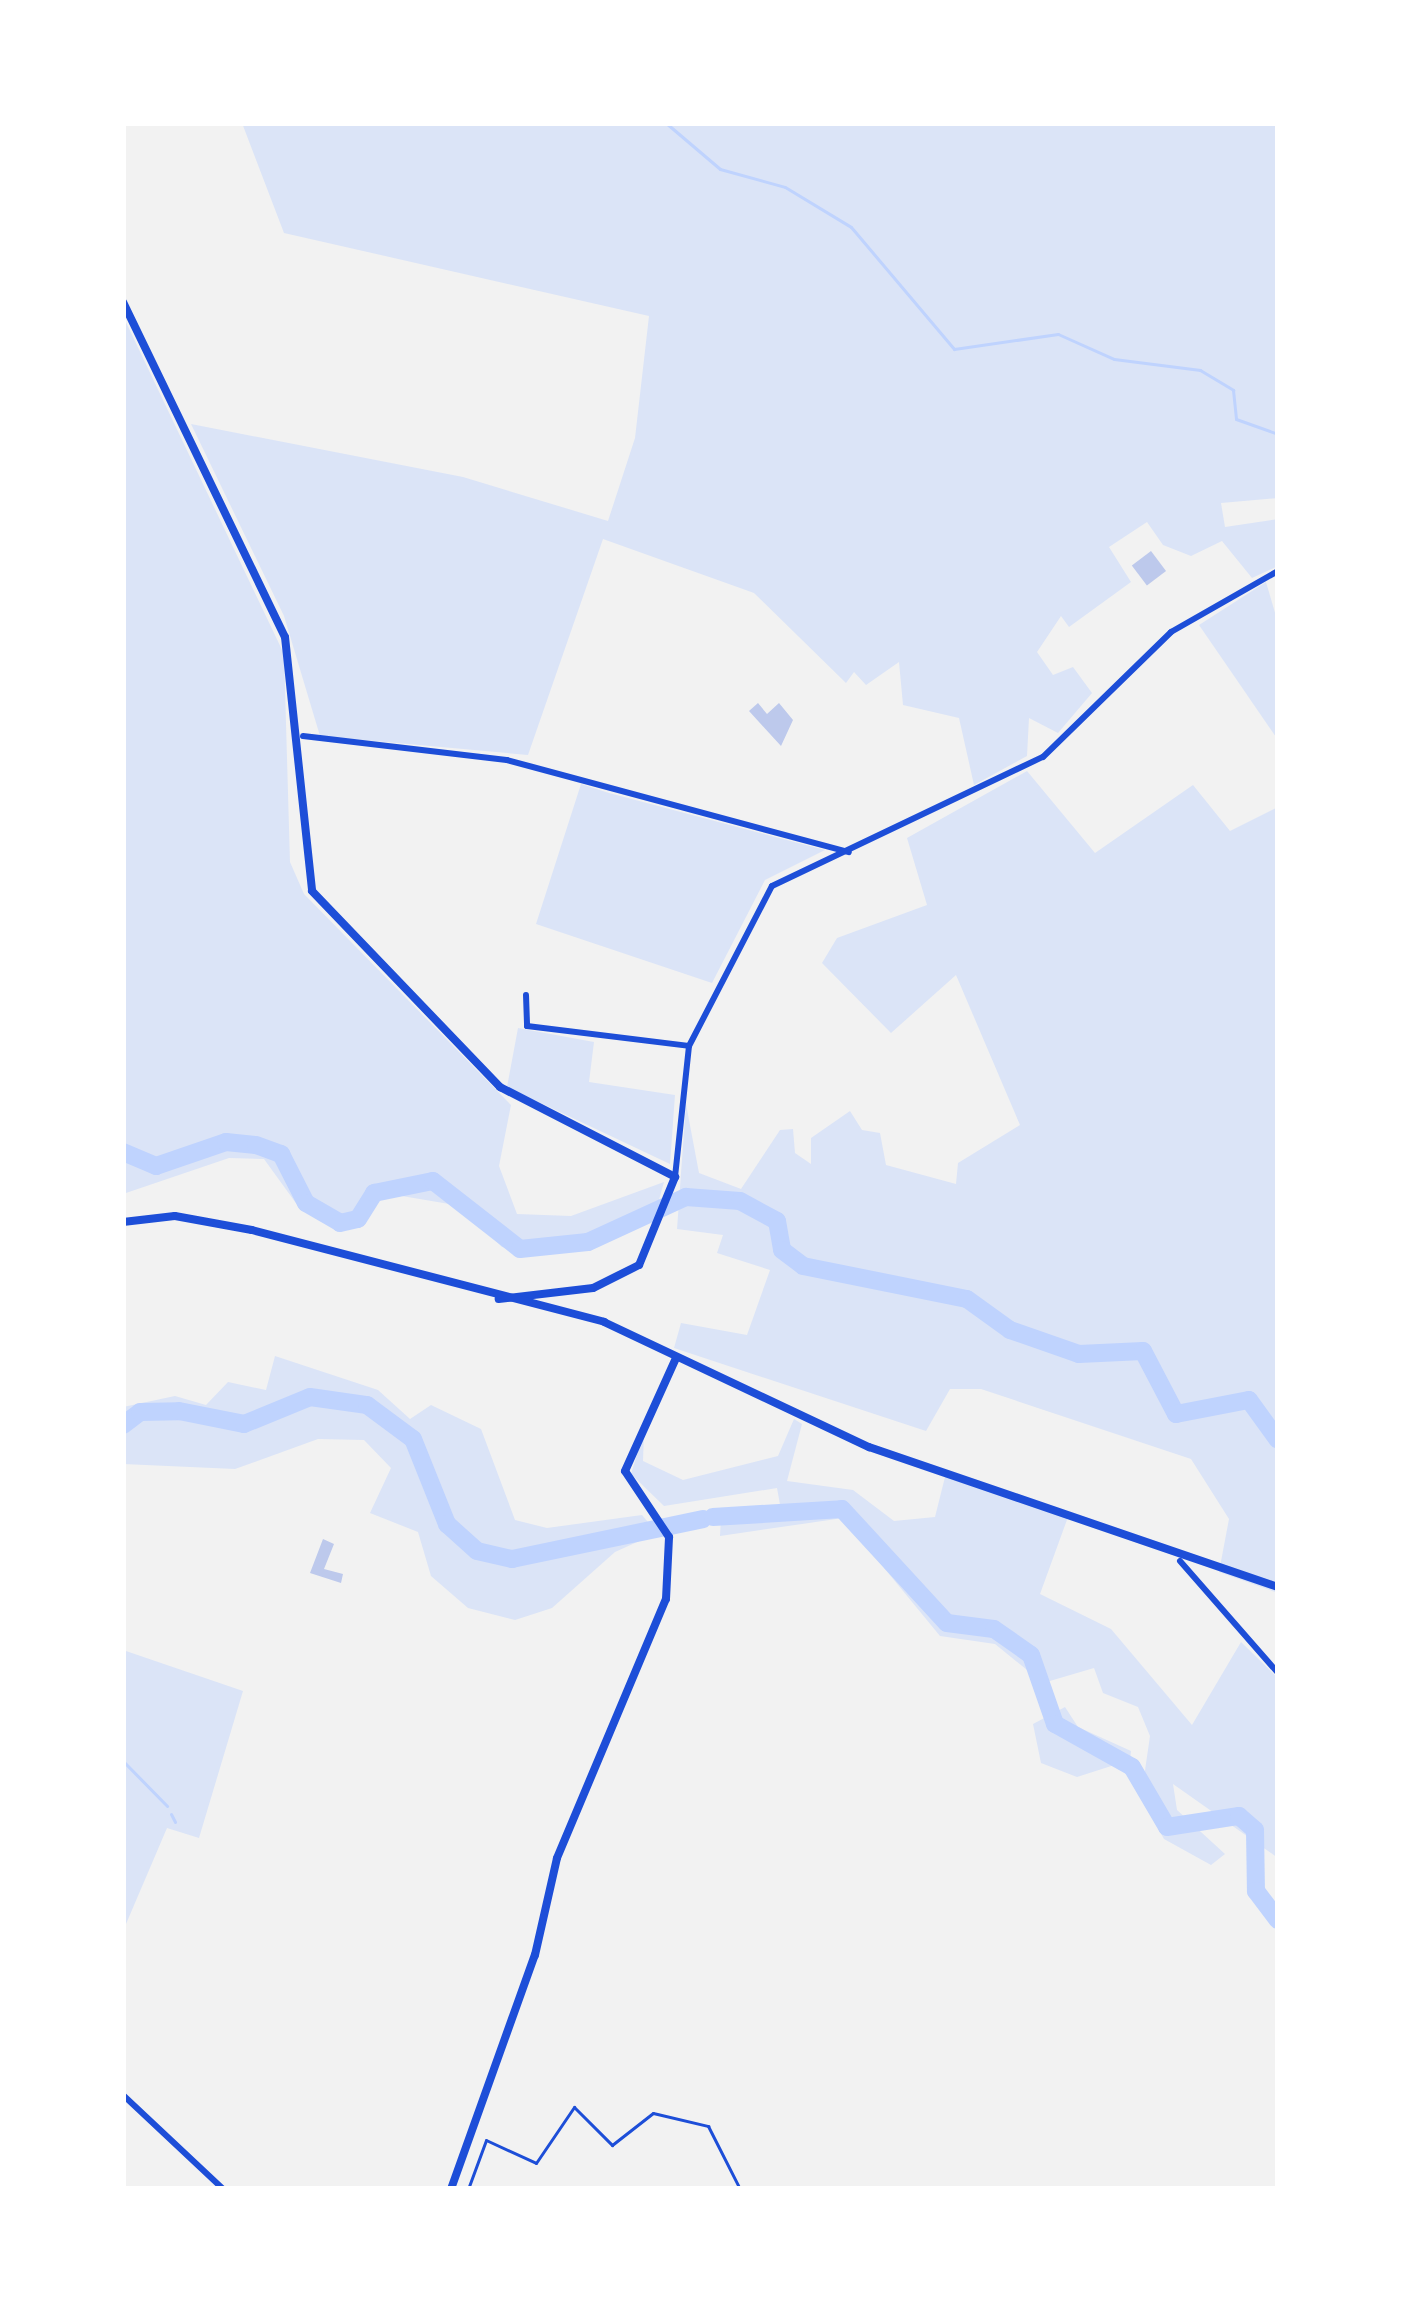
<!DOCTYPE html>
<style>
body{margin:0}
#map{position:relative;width:1401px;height:2312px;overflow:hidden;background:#f2f2f2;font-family:Figtree,sans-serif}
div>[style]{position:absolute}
.green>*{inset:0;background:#dbe4f7}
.stream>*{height:3px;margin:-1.5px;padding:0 1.5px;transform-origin:1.5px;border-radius:1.5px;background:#bfd3fe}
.river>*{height:18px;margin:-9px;padding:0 9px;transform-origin:9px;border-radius:9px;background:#bfd3fe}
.building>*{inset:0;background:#bdc9ec;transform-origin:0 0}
.path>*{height:3px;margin:-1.5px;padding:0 1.5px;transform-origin:1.5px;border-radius:1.5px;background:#1d4ed8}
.minor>*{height:6px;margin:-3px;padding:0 3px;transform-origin:3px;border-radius:3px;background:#1d4ed8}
.tertiary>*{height:8px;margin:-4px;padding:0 4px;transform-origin:4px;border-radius:4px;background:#1d4ed8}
.secondary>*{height:8px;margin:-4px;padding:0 4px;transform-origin:4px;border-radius:4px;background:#1d4ed8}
span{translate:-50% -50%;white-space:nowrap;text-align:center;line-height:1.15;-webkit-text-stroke:10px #fff;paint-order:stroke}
.frame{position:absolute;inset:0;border:126px solid #fff;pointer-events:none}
</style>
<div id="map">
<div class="green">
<div style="clip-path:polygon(242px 123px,1278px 123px,1278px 498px,1221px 503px,1225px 527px,1278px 519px,1278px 566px,1252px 578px,1222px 541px,1191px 556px,1163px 545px,1147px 522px,1109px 547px,1131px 582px,1069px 627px,1061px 616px,1037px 652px,1053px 675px,1073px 667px,1092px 693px,1058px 733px,1029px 718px,1027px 756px,974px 785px,959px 718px,903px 705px,899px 662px,866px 685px,854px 672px,846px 683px,754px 593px,603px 539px,528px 755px,320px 736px,284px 616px,191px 424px,463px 477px,608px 521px,635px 438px,649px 316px,284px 233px)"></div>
<div style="clip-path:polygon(123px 316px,284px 654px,290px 862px,304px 894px,511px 1105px,499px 1166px,517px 1214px,571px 1216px,664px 1182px,653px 1221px,601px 1229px,550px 1255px,502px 1247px,461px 1206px,396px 1195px,376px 1195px,357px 1225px,343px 1227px,298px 1206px,264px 1159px,229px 1158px,123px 1194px)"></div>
<div style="clip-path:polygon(1266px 582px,1278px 623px,1278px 740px,1199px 625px)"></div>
<div style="clip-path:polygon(1027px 771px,1095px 853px,1193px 785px,1230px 831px,1278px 807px,1278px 1593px,1219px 1572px,1229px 1519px,1191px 1459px,981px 1389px,950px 1389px,926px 1431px,674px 1348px,681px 1323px,747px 1335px,770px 1270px,717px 1253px,723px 1235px,677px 1229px,686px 1104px,699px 1173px,741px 1189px,780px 1130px,793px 1129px,795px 1153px,811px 1164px,811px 1138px,850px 1111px,862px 1130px,880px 1133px,886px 1165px,956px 1184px,958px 1163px,1020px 1125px,956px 975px,891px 1033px,822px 963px,837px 938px,927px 905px,907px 838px)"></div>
<div style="clip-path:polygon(581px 784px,609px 793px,825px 850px,765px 880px,712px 983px,536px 924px)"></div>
<div style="clip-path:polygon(518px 1028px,594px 1042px,589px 1082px,675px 1095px,670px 1164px,507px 1087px)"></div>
<div style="clip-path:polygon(275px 1356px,378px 1390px,410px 1419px,431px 1405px,481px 1429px,515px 1520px,547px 1528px,642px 1515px,657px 1533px,615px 1552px,552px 1608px,515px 1620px,468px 1608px,431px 1576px,418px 1532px,370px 1513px,391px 1468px,364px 1440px,318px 1439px,235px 1469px,123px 1464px,123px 1407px,175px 1396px,206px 1405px,228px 1382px,266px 1390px)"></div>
<div style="clip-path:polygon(794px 1419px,802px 1424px,787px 1481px,853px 1490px,894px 1521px,935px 1517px,945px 1477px,1068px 1517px,1040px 1594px,1111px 1629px,1192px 1725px,1241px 1642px,1278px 1678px,1278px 1858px,1173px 1784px,1177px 1810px,1225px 1854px,1211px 1865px,1164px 1839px,1141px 1798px,1150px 1736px,1138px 1707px,1103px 1693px,1094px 1668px,1043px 1683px,995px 1644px,940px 1636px,843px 1518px,720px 1536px,721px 1517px,781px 1510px,777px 1488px,664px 1506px,631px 1474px,644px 1432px,643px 1461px,683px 1480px,778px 1456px)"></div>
<div style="clip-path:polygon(123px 1650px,243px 1691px,199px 1838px,167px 1828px,123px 1931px)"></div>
<div style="clip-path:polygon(1065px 1707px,1078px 1727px,1131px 1751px,1130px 1760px,1077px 1777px,1041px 1763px,1033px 1724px)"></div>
</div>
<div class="stream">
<div style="left:666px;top:123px;width:71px;rotate:40.4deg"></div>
<div style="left:720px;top:169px;width:67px;rotate:15.5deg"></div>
<div style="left:785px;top:187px;width:77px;rotate:31.2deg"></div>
<div style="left:851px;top:227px;width:160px;rotate:49.8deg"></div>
<div style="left:954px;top:349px;width:105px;rotate:-8.2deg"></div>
<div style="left:1058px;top:334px;width:61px;rotate:24.1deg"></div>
<div style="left:1114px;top:359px;width:87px;rotate:7.3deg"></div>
<div style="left:1200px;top:370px;width:39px;rotate:31deg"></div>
<div style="left:1233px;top:390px;width:29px;rotate:84deg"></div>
<div style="left:1236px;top:419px;width:45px;rotate:19.7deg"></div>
<div style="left:123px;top:1761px;width:63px;rotate:45.6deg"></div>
<div style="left:171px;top:1814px;width:9px;rotate:63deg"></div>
</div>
<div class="river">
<div style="left:123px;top:1152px;width:36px;rotate:23deg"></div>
<div style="left:156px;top:1166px;width:74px;rotate:-18.9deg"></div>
<div style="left:226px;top:1142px;width:30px;rotate:6deg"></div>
<div style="left:256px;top:1145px;width:27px;rotate:20deg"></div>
<div style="left:281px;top:1154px;width:55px;rotate:63deg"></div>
<div style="left:306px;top:1203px;width:39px;rotate:30deg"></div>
<div style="left:340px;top:1223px;width:18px;rotate:-13deg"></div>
<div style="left:358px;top:1219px;width:31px;rotate:-58deg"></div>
<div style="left:374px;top:1193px;width:60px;rotate:-11.5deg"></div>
<div style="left:433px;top:1181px;width:110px;rotate:38deg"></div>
<div style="left:520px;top:1249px;width:68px;rotate:-5.9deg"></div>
<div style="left:588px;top:1242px;width:108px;rotate:-24.7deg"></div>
<div style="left:686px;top:1197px;width:54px;rotate:4.2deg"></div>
<div style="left:740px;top:1201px;width:42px;rotate:28.4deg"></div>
<div style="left:777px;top:1221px;width:29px;rotate:80deg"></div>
<div style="left:782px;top:1250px;width:26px;rotate:37deg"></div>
<div style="left:803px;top:1266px;width:167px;rotate:11.4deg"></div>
<div style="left:967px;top:1299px;width:53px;rotate:35.8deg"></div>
<div style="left:1010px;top:1330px;width:73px;rotate:19.2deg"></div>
<div style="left:1079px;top:1354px;width:64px;rotate:-2.7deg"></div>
<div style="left:1143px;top:1351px;width:71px;rotate:62.4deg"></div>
<div style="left:1176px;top:1414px;width:74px;rotate:-10.9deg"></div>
<div style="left:1249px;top:1400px;width:49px;rotate:54.1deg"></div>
<div style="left:123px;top:1425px;width:21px;rotate:-37deg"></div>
<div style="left:140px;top:1412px;width:39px;rotate:-1deg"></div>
<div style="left:179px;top:1411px;width:66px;rotate:11.3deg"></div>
<div style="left:244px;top:1424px;width:71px;rotate:-22.2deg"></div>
<div style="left:310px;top:1397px;width:58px;rotate:8deg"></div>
<div style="left:367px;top:1405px;width:57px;rotate:36.5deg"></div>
<div style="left:413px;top:1439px;width:92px;rotate:68.2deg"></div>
<div style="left:447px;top:1524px;width:40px;rotate:42deg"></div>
<div style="left:477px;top:1551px;width:36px;rotate:13deg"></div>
<div style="left:512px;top:1559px;width:195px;rotate:-11.8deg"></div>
<div style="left:713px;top:1517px;width:129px;rotate:-3.5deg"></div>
<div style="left:842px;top:1509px;width:155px;rotate:47.4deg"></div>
<div style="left:947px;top:1623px;width:47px;rotate:7.3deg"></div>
<div style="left:994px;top:1629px;width:45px;rotate:35.1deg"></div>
<div style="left:1031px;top:1655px;width:73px;rotate:70.8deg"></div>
<div style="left:1055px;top:1724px;width:88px;rotate:29.2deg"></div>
<div style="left:1132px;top:1767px;width:69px;rotate:59.7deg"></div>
<div style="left:1167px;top:1827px;width:73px;rotate:-8.7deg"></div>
<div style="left:1239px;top:1816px;width:21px;rotate:41deg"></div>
<div style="left:1255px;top:1830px;width:61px;rotate:89.1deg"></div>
<div style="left:1256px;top:1891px;width:36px;rotate:53deg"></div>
</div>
<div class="building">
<div style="left:1151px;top:551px;width:25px;height:24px;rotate:53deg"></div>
<div style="clip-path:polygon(758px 703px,767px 714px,779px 703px,793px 720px,781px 746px,749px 711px)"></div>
<div style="clip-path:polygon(323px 1539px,334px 1544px,324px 1569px,343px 1574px,341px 1583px,310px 1573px)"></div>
</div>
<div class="path">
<div style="left:468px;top:2189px;width:52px;rotate:-69.8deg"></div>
<div style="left:486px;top:2140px;width:55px;rotate:24.7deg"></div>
<div style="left:536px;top:2163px;width:68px;rotate:-55.8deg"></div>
<div style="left:574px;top:2107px;width:54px;rotate:45deg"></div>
<div style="left:612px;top:2145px;width:52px;rotate:-38deg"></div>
<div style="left:653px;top:2113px;width:57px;rotate:13.3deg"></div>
<div style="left:708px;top:2126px;width:71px;rotate:63.1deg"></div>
</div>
<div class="minor">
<div style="left:303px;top:736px;width:205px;rotate:6.7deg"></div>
<div style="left:507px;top:760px;width:354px;rotate:15.1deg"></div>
<div style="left:526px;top:995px;width:31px;rotate:88deg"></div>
<div style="left:527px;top:1026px;width:163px;rotate:7deg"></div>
<div style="left:675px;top:1177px;width:132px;rotate:-83.9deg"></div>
<div style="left:689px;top:1046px;width:180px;rotate:-62.6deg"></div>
<div style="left:772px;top:886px;width:300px;rotate:-25.5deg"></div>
<div style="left:1043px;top:757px;width:179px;rotate:-44.3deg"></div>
<div style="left:1171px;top:632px;width:123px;rotate:-29.7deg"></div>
<div style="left:1180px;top:1561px;width:149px;rotate:48.8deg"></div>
<div style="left:123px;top:2095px;width:137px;rotate:43.2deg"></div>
</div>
<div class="tertiary">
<div style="left:123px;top:302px;width:372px;rotate:64.2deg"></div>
<div style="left:285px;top:637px;width:255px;rotate:83.9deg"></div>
<div style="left:312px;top:891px;width:272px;rotate:46.2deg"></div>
<div style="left:500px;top:1087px;width:197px;rotate:27.2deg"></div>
<div style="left:675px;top:1177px;width:95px;rotate:112.2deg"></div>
<div style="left:639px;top:1265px;width:51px;rotate:153.4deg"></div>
<div style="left:593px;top:1288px;width:95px;rotate:173.3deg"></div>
<div style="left:451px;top:2189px;width:249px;rotate:-70.3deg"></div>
<div style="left:535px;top:1955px;width:99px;rotate:-77.2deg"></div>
<div style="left:557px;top:1858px;width:281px;rotate:-67.2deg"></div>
<div style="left:666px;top:1599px;width:62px;rotate:-87.2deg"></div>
<div style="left:669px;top:1537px;width:79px;rotate:-123.7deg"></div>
<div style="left:625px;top:1471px;width:124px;rotate:-65.7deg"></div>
</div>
<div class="secondary">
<div style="left:123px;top:1222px;width:52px;rotate:-6.6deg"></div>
<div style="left:175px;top:1216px;width:78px;rotate:10.3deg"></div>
<div style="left:252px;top:1230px;width:364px;rotate:14.6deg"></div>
<div style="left:604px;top:1322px;width:293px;rotate:25.3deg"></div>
<div style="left:869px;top:1447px;width:432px;rotate:18.9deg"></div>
</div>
<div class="frame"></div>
</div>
